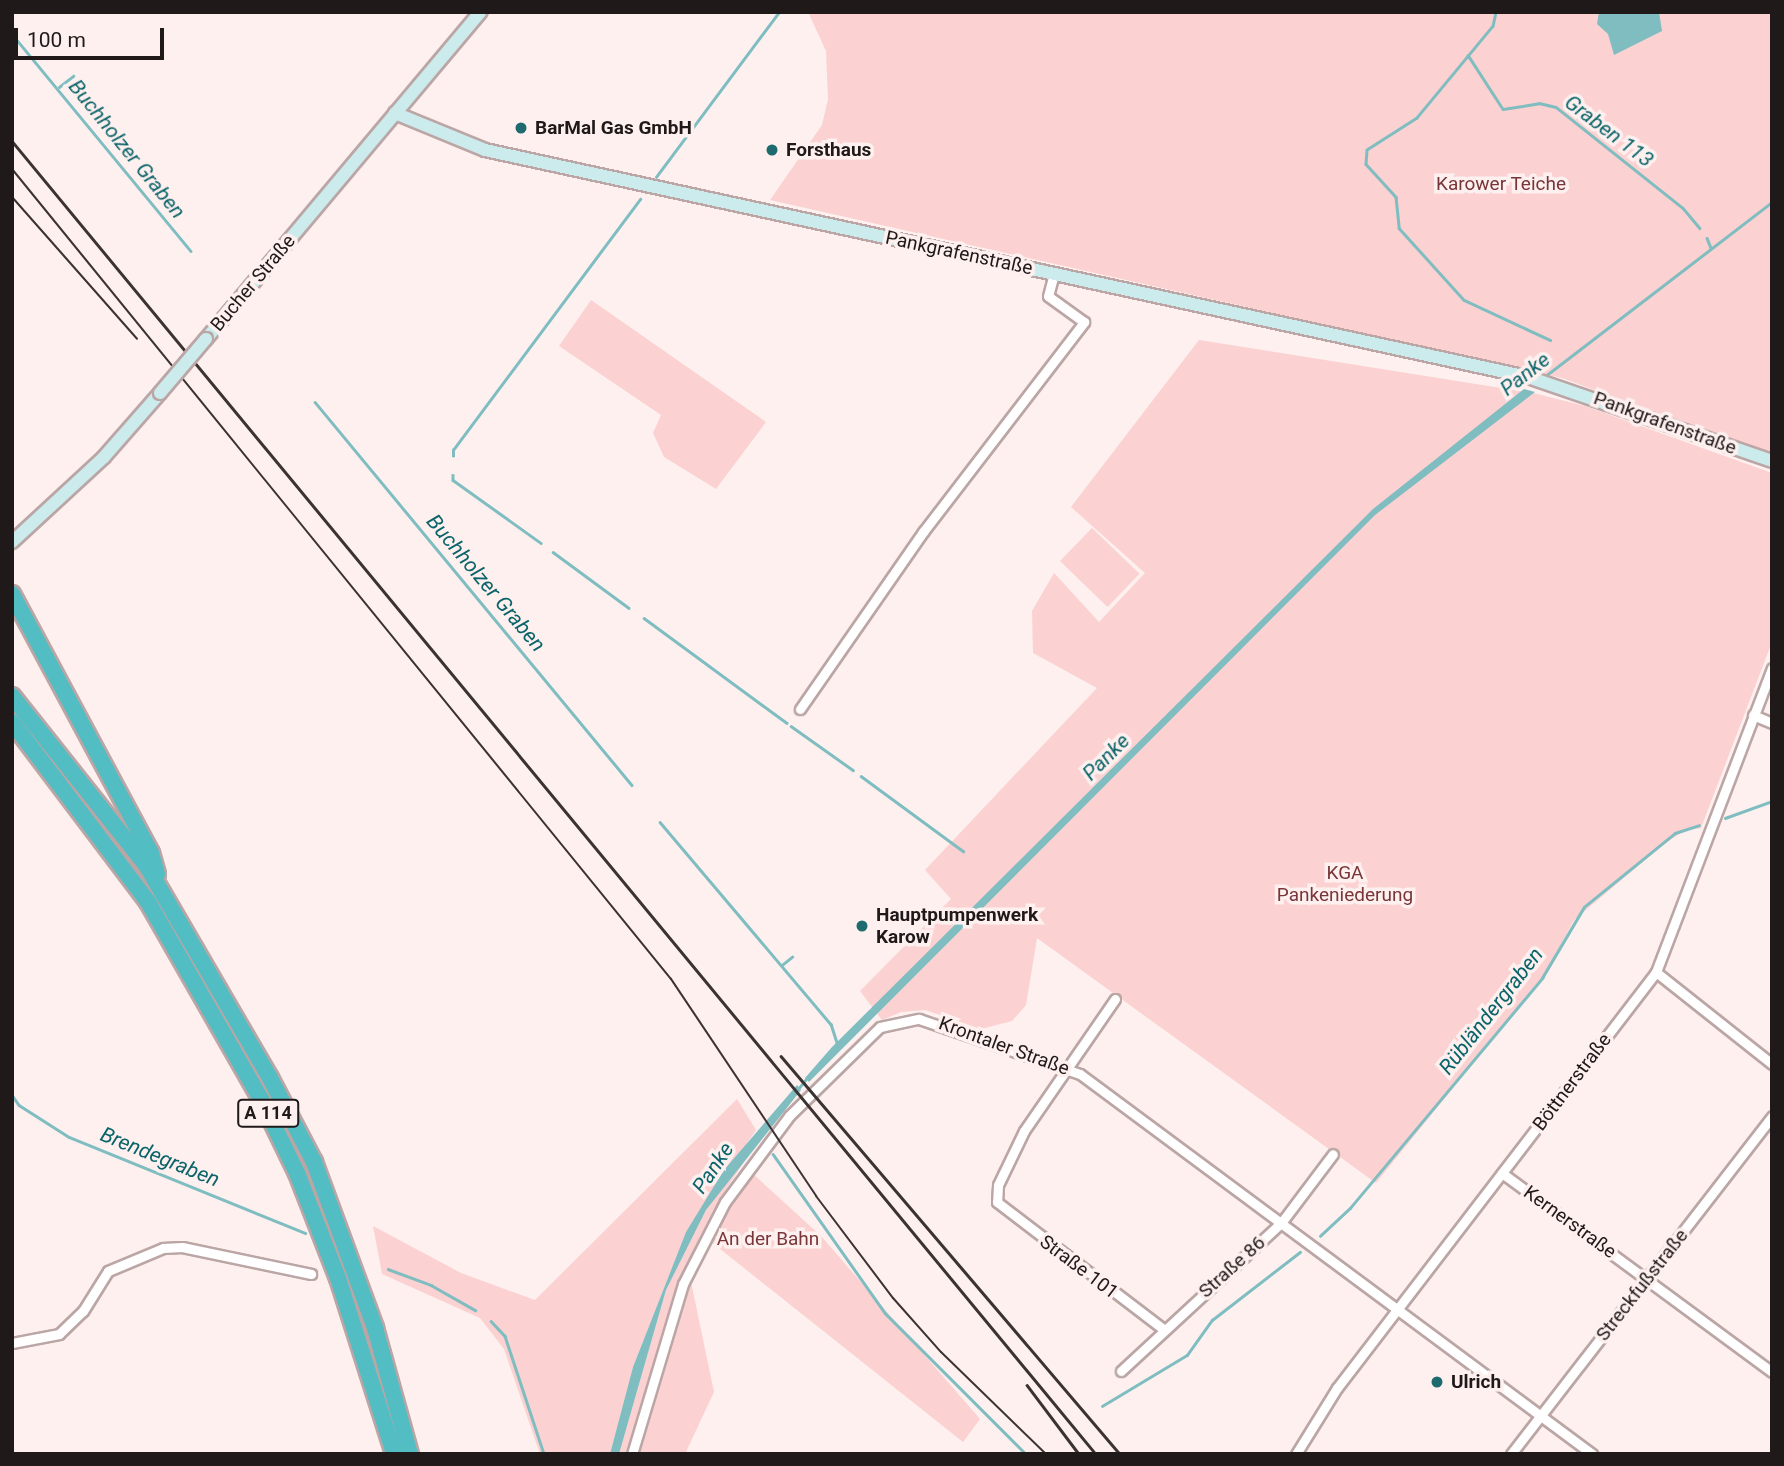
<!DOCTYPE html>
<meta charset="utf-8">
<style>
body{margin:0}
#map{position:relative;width:1784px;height:1466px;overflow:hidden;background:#fdf0ef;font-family:Roboto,sans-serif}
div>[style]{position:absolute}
.green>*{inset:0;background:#fbd1d1;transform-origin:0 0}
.water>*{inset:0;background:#7fbdc0}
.stream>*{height:2.5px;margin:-1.25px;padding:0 1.25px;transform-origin:1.25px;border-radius:1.25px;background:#7fbdc0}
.roads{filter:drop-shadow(2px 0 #bba6a5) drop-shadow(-2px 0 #bba6a5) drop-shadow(0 2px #bba6a5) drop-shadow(0 -2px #bba6a5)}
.street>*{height:9px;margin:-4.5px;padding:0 4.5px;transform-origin:4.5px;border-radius:4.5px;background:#fff}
.secondary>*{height:12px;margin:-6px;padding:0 6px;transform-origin:6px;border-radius:6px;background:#cbebed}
.highway>*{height:16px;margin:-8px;padding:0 8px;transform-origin:8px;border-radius:8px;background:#52bdc3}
.tram>*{height:2px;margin:-1px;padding:0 1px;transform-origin:1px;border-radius:1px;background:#3a3332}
.rail>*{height:2.5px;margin:-1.25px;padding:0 1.25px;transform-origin:1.25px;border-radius:1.25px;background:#3a3332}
.bridges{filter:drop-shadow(2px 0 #bba6a5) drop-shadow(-2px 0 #bba6a5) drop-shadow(0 2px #bba6a5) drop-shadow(0 -2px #bba6a5)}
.secondary-bridge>*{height:12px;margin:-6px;padding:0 6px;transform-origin:6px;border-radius:6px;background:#cbebed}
.dots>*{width:19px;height:19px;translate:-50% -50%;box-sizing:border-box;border:4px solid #fdf0ef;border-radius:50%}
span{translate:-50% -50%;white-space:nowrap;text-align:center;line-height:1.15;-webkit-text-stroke:7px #fdf0ef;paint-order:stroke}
.shield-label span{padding:2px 5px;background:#fdf0ef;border:2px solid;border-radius:5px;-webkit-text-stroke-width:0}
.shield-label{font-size:18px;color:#201919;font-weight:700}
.poi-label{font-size:19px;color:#201919;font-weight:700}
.left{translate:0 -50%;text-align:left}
.park-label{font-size:19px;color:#793639}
.street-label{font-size:19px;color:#201919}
.water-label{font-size:21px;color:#0b6469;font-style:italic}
.frame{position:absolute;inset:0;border:14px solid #201919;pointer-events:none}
.scale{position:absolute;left:14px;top:28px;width:150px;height:32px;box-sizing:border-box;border:4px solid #201919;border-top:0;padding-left:9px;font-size:21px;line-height:24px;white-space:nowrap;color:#201919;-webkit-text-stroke:5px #fdf0ef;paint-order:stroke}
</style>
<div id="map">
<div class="green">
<div style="clip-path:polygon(808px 12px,1772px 12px,1772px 456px,1562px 378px,770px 200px,822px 125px,828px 99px,826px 51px)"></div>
<div style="clip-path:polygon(591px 300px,766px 422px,716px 489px,664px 457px,653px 433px,661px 415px,559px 346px)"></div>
<div style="clip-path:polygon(1199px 340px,1533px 393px,1585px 406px,1772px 473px,1772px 642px,1701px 828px,1684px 831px,1664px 844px,1574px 920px,1545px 974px,1376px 1183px,1037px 938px,1026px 1005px,1012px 1021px,981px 1029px,925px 1010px,901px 1012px,882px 1020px,860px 991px,951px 899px,925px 870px,1097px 688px,1033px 653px,1032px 611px,1054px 573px,1099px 622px,1145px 573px,1071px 507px)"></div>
<div style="left:1092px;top:528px;width:66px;height:46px;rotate:44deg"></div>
<div style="clip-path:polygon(737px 1099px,756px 1130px,686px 1232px,633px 1367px,610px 1454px,540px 1454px,504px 1349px,480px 1318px,382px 1274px,373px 1226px,461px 1273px,535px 1300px)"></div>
<div style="clip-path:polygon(760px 1138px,721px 1197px,679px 1281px,626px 1454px,619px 1454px,666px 1290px,706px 1210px)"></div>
<div style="clip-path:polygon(752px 1173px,821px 1236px,980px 1419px,963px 1442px,710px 1241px)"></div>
<div style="clip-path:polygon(691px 1282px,714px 1392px,685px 1454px,636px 1454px,676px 1317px)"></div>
</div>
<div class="water">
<div style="clip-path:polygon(1599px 12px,1659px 12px,1662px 31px,1614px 55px,1608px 34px,1597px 24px)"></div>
<div style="clip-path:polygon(1524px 389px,1535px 392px,1375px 515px,809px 1082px,805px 1078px,832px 1047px,1373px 509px)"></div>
<div style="clip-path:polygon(797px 1085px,801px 1090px,706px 1210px,666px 1290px,619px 1454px,610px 1454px,633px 1367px,686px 1232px,724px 1170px)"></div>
</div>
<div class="stream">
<div style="left:1496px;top:12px;width:14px;rotate:102deg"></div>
<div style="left:1493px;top:26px;width:119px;rotate:129.6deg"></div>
<div style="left:1417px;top:118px;width:59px;rotate:147.4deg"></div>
<div style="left:1367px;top:150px;width:14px;rotate:94deg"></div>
<div style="left:1366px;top:164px;width:45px;rotate:47.7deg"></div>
<div style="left:1396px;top:197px;width:31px;rotate:84deg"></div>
<div style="left:1399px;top:228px;width:97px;rotate:47.9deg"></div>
<div style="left:1464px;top:300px;width:95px;rotate:24.9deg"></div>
<div style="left:12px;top:34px;width:281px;rotate:50.5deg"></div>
<div style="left:1468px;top:55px;width:64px;rotate:57.1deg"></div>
<div style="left:1503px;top:109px;width:36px;rotate:-9deg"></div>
<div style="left:1539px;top:103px;width:17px;rotate:13deg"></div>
<div style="left:1556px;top:107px;width:162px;rotate:38.5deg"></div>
<div style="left:1683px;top:208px;width:26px;rotate:50deg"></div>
<div style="left:59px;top:87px;width:18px;rotate:-38deg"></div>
<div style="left:656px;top:177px;width:206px;rotate:-53.3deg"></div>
<div style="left:1707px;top:238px;width:11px;rotate:68deg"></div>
<div style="left:1544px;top:377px;width:287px;rotate:-37.5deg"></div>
<div style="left:315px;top:402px;width:497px;rotate:50.4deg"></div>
<div style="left:453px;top:456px;width:6px;rotate:-90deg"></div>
<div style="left:453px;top:450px;width:313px;rotate:-53.3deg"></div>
<div style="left:453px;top:475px;width:5px;rotate:90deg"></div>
<div style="left:453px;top:480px;width:108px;rotate:35.6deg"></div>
<div style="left:553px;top:552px;width:94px;rotate:36.4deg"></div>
<div style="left:644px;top:618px;width:177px;rotate:36.3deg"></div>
<div style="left:791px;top:726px;width:76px;rotate:35.4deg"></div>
<div style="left:861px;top:776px;width:127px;rotate:36.3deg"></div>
<div style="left:1725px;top:818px;width:50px;rotate:-19.9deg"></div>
<div style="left:660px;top:822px;width:265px;rotate:49.8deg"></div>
<div style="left:831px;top:1024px;width:23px;rotate:72deg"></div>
<div style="left:782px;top:965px;width:13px;rotate:-39deg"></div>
<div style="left:798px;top:1089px;width:14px;rotate:-51deg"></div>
<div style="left:12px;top:1095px;width:12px;rotate:55deg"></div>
<div style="left:19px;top:1105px;width:59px;rotate:32.6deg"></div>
<div style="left:69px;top:1137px;width:255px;rotate:22.1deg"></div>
<div style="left:773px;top:1154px;width:194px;rotate:54.8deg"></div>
<div style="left:885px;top:1313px;width:199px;rotate:45deg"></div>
<div style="left:1320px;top:1236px;width:41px;rotate:-43deg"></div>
<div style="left:1350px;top:1208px;width:300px;rotate:-50.1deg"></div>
<div style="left:1542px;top:978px;width:82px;rotate:-59.4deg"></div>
<div style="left:1584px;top:907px;width:117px;rotate:-39.1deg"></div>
<div style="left:1675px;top:833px;width:25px;rotate:-18deg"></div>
<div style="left:388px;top:1269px;width:46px;rotate:20.4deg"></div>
<div style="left:431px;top:1285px;width:51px;rotate:29.6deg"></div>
<div style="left:491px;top:1321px;width:21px;rotate:47deg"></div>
<div style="left:505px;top:1336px;width:124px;rotate:71.7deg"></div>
<div style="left:1102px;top:1406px;width:99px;rotate:-31deg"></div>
<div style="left:1187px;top:1355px;width:43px;rotate:-54.5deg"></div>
<div style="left:1212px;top:1320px;width:111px;rotate:-37.7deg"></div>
</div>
<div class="roads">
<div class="street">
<div style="left:800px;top:709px;width:216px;rotate:-55.2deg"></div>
<div style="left:923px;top:532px;width:265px;rotate:-52.5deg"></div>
<div style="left:1084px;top:322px;width:44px;rotate:-144.2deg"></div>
<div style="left:1048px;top:296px;width:23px;rotate:-75deg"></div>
<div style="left:1753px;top:715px;width:21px;rotate:23deg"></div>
<div style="left:1656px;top:972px;width:148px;rotate:38.4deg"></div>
<div style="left:1115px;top:999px;width:160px;rotate:124.6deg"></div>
<div style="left:1024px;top:1131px;width:60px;rotate:115.7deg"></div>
<div style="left:998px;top:1185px;width:17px;rotate:93deg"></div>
<div style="left:997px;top:1202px;width:209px;rotate:37.4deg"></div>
<div style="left:1502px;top:1173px;width:335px;rotate:36.4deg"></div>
<div style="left:12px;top:1343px;width:48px;rotate:-10.8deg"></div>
<div style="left:59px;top:1334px;width:33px;rotate:-44deg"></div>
<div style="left:83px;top:1311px;width:47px;rotate:-58deg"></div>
<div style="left:108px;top:1271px;width:60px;rotate:-22.7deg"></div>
<div style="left:163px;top:1248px;width:19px;rotate:-3deg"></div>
<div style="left:182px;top:1247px;width:132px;rotate:11.8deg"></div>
<div style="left:1121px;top:1371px;width:218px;rotate:-42.8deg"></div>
<div style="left:1281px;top:1223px;width:86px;rotate:-53deg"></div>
<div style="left:632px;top:1454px;width:177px;rotate:-73.3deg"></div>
<div style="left:683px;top:1284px;width:92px;rotate:-62.9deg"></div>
<div style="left:725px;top:1202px;width:107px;rotate:-53.3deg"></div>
<div style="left:789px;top:1116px;width:127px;rotate:-44.4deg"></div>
<div style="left:880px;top:1027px;width:40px;rotate:-12deg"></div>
<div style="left:919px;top:1019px;width:170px;rotate:18.9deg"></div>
<div style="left:1080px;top:1074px;width:638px;rotate:36.58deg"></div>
<div style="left:1296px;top:1454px;width:78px;rotate:-58.2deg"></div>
<div style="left:1337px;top:1388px;width:524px;rotate:-52.52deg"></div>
<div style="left:1656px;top:972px;width:325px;rotate:-69.1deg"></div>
<div style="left:1511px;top:1454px;width:427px;rotate:-52.3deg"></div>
</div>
<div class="secondary">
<div style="left:395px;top:113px;width:97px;rotate:22.3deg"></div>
<div style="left:485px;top:150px;width:1067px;rotate:12.28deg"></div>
<div style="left:1528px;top:377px;width:258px;rotate:19deg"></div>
<div style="left:206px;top:339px;width:427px;rotate:-50deg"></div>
<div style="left:12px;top:542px;width:125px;rotate:-42.7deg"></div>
<div style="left:104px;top:457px;width:85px;rotate:-48.8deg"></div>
</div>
<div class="highway">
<div style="left:12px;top:594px;width:294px;rotate:61.8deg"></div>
<div style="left:151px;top:853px;width:22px;rotate:74deg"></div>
<div style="left:12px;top:696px;width:216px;rotate:51.6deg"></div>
<div style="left:146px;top:865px;width:246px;rotate:59.8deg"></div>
<div style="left:270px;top:1078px;width:95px;rotate:62.4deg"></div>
<div style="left:314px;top:1162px;width:177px;rotate:69.8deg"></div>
<div style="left:375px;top:1328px;width:131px;rotate:74.5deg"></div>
<div style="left:12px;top:722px;width:226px;rotate:52.9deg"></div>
<div style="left:148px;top:902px;width:227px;rotate:60.2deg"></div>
<div style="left:261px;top:1099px;width:82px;rotate:64.1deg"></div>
<div style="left:297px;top:1173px;width:113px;rotate:68.7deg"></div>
<div style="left:338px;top:1278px;width:185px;rotate:72.3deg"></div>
</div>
</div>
<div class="tram">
<div style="left:12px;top:169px;width:1044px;rotate:50.87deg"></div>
<div style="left:671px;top:979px;width:261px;rotate:56.2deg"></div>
<div style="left:816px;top:1196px;width:128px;rotate:53deg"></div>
<div style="left:893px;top:1298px;width:72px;rotate:48.4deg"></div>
<div style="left:941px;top:1352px;width:146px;rotate:44.2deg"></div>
<div style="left:12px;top:197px;width:189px;rotate:48.6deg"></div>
</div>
<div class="rail">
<div style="left:12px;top:141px;width:1703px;rotate:50.46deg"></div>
<div style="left:781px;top:1056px;width:523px;rotate:49.58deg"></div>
<div style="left:1027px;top:1385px;width:86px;rotate:53deg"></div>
</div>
<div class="bridges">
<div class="secondary-bridge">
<div style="left:160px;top:393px;width:71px;rotate:-49.6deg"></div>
</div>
</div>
<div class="dots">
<div style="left:521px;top:128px;background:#1e6b6f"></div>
<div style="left:772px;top:150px;background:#1e6b6f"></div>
<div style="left:862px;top:926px;background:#1e6b6f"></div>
<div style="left:1437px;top:1382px;background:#1e6b6f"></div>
</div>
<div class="shield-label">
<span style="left:268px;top:1113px">A 114</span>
</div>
<div class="poi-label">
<span class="left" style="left:535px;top:128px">BarMal Gas GmbH</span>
<span class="left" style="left:786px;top:150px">Forsthaus</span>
<span class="left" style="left:876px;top:926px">Hauptpumpenwerk<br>Karow</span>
<span class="left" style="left:1451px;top:1382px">Ulrich</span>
</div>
<div class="park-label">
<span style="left:1501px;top:184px">Karower Teiche</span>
<span style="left:1345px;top:884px">KGA<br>Pankeniederung</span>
<span style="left:768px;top:1239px">An der Bahn</span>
</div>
<div class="street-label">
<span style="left:959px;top:253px;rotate:12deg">Pankgrafenstraße</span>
<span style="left:253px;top:283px;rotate:-50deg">Bucher Straße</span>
<span style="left:1665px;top:423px;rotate:20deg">Pankgrafenstraße</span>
<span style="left:1004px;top:1046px;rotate:20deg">Krontaler Straße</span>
<span style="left:1572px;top:1082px;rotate:-53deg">Böttnerstraße</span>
<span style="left:1570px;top:1222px;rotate:36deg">Kernerstraße</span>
<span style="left:1079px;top:1267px;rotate:37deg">Straße 101</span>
<span style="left:1232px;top:1267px;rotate:-42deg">Straße 86</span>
<span style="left:1642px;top:1285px;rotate:-52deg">Streckfußstraße</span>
</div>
<div class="water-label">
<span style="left:1609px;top:131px;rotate:37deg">Graben 113</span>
<span style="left:127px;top:149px;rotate:51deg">Buchholzer Graben</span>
<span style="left:1525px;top:374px;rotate:-38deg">Panke</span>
<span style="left:486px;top:583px;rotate:50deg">Buchholzer Graben</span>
<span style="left:1106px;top:757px;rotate:-45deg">Panke</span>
<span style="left:1491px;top:1011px;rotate:-52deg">Rübländergraben</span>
<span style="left:160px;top:1157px;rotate:22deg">Brendegraben</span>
<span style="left:713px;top:1168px;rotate:-56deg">Panke</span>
</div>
<div class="frame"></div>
<div class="scale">100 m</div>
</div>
